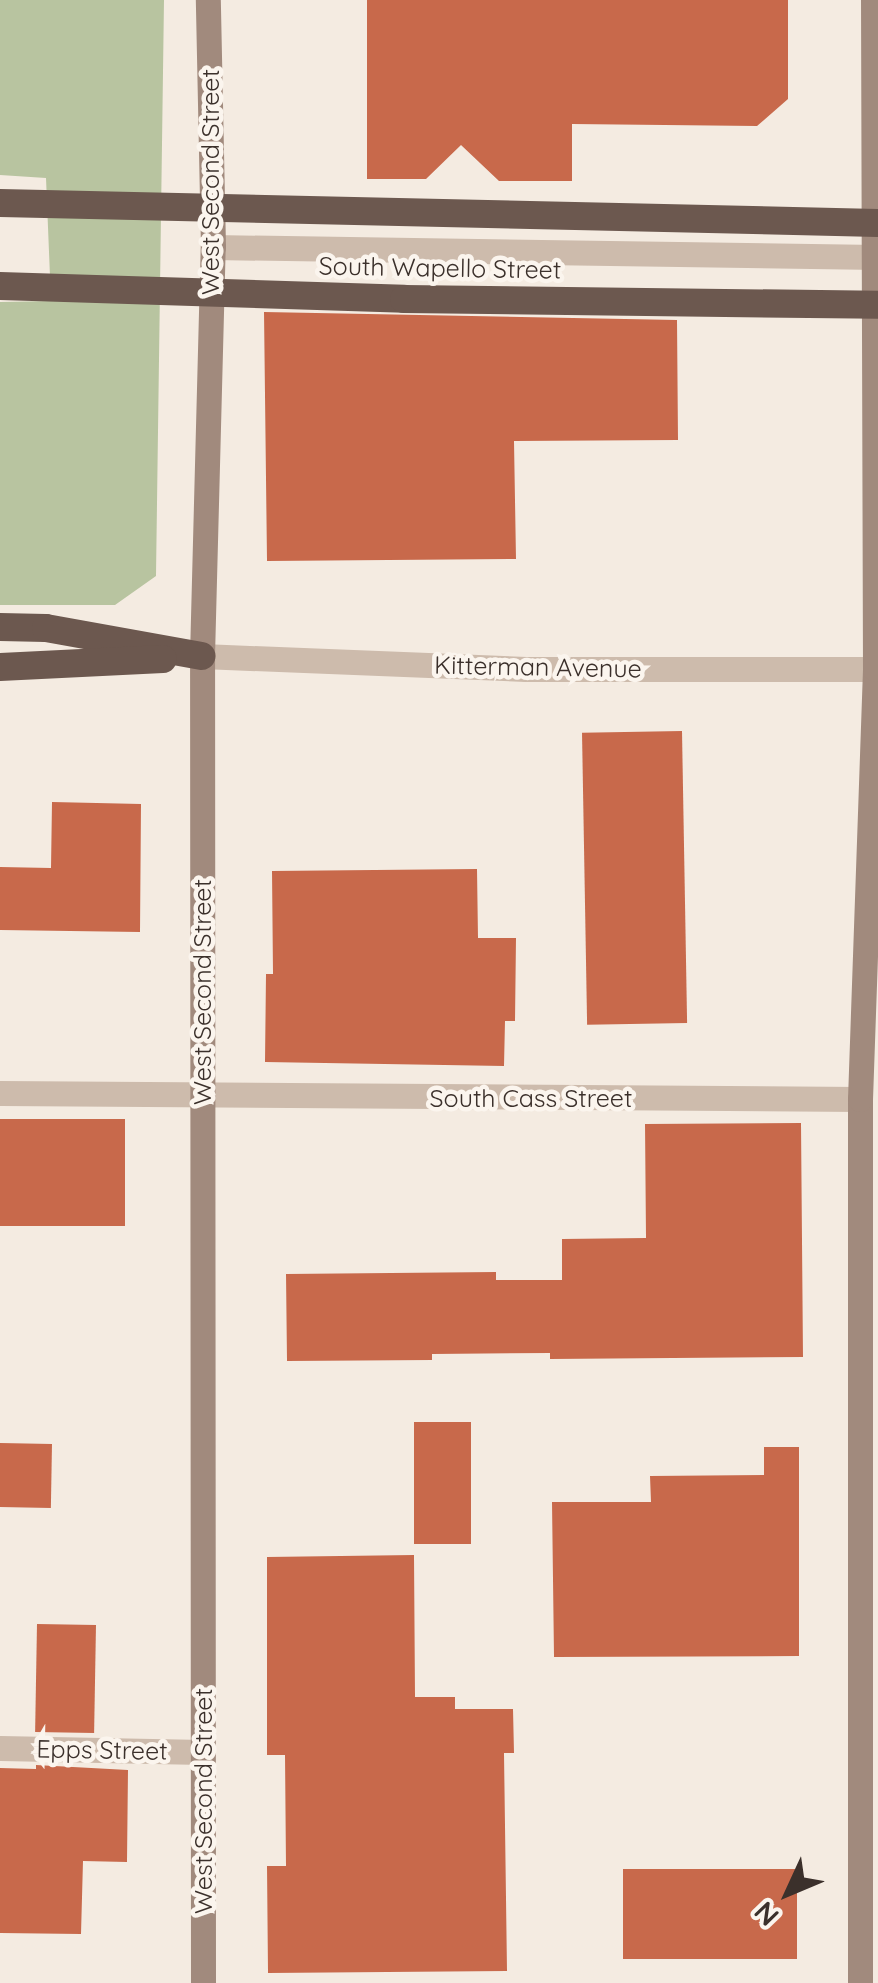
<!DOCTYPE html>
<style>
body{margin:0}
#map{position:relative;width:878px;height:1983px;overflow:hidden;background:#f4ebe1;font-family:Quicksand,sans-serif}
div>[style]{position:absolute}
.green>*{inset:0;background:#b8c4a0}
.building>*{inset:0;background:#c8694b;transform-origin:0 0}
.minor>*{height:25px;margin:-12.5px;padding:0 12.5px;transform-origin:12.5px;border-radius:12.5px;background:#cdbbac}
.secondary>*{height:25px;margin:-12.5px;padding:0 12.5px;transform-origin:12.5px;border-radius:12.5px;background:#a18a7d}
.trunk>*{height:28px;margin:-14px;padding:0 14px;transform-origin:14px;border-radius:14px;background:#6c584f}
.trunk-bridge>*{height:28px;margin:-14px;padding:0 14px;transform-origin:14px;border-radius:14px;background:#6c584f}
span{translate:-50% -50%;white-space:nowrap;text-align:center;line-height:1.15;-webkit-text-stroke:9px #fbf5ee;paint-order:stroke}
.street-label{font-size:25px;color:#3b302b}
.north{position:absolute;left:738px;top:1843px;width:100px;height:100px;-webkit-text-stroke:8px #fbf5ee;paint-order:stroke;rotate:226deg;font-size:28px;font-weight:700;line-height:40px;text-align:center;color:#3b302b}
.north::after{content:'';display:block;margin:auto;width:35px;height:45px;background:#3b302b;clip-path:polygon(50% 0,100% 100%,50% 72%,0 100%)}
</style>
<div id="map">
<div class="green">
<div style="clip-path:polygon(0 0,164px 0,156px 576px,115px 605px,0 605px,0 302px,51px 301px,46px 178px,0 175px)"></div>
</div>
<div class="building">
<div style="clip-path:polygon(367px 0,788px 0,788px 99px,757px 126px,572px 124px,572px 181px,499px 181px,461px 145px,426px 179px,367px 179px)"></div>
<div style="clip-path:polygon(264px 312px,677px 320px,678px 440px,514px 441px,516px 559px,267px 561px)"></div>
<div style="left:682px;top:731px;width:292px;height:100px;rotate:89deg"></div>
<div style="clip-path:polygon(52px 802px,141px 804px,140px 932px,0 930px,0 867px,51px 868px)"></div>
<div style="clip-path:polygon(477px 869px,478px 938px,516px 938px,515px 1021px,505px 1021px,504px 1066px,265px 1062px,266px 974px,273px 974px,272px 871px)"></div>
<div style="left:0;top:1119px;width:125px;height:107px"></div>
<div style="clip-path:polygon(801px 1123px,803px 1357px,550px 1359px,550px 1353px,432px 1354px,432px 1360px,287px 1361px,286px 1274px,496px 1272px,496px 1280px,562px 1280px,562px 1239px,646px 1238px,645px 1124px)"></div>
<div style="left:414px;top:1422px;width:57px;height:122px"></div>
<div style="left:0;top:1443px;width:52px;height:64px;rotate:1deg"></div>
<div style="clip-path:polygon(764px 1447px,799px 1447px,799px 1656px,554px 1657px,552px 1502px,651px 1502px,650px 1476px,764px 1475px)"></div>
<div style="clip-path:polygon(414px 1555px,415px 1697px,455px 1697px,455px 1709px,513px 1709px,514px 1753px,504px 1753px,507px 1971px,268px 1973px,267px 1866px,286px 1866px,285px 1755px,267px 1755px,267px 1557px)"></div>
<div style="left:37px;top:1624px;width:59px;height:108px;rotate:1deg"></div>
<div style="clip-path:polygon(36px 1765px,128px 1770px,127px 1862px,83px 1861px,81px 1934px,0 1933px,0 1768px,36px 1769px)"></div>
<div style="left:797px;top:1869px;width:90px;height:174px;rotate:90deg"></div>
</div>
<div class="minor">
<div style="left:213px;top:247px;width:665px;rotate:0.86deg"></div>
<div style="left:202px;top:656px;width:324px;rotate:2.3deg"></div>
<div style="left:526px;top:669px;width:349px"></div>
<div style="left:0;top:1093px;width:860px;rotate:0.4deg"></div>
<div style="left:0;top:1748px;width:203px;rotate:1.1deg"></div>
</div>
<div class="secondary">
<div style="left:203px;top:1983px;width:1327px;rotate:-90.04deg"></div>
<div style="left:202px;top:656px;width:409px;rotate:-88.5deg"></div>
<div style="left:213px;top:247px;width:247px;rotate:-91.2deg"></div>
<div style="left:860px;top:1983px;width:884px;rotate:-90deg"></div>
<div style="left:860px;top:1099px;width:430px;rotate:-88deg"></div>
<div style="left:875px;top:669px;width:669px;rotate:-90.17deg"></div>
</div>
<div class="trunk">
<div style="left:0;top:627px;width:46px;rotate:1.2deg"></div>
<div style="left:46px;top:628px;width:158px;rotate:10.2deg"></div>
<div style="left:0;top:667px;width:163px;rotate:-2.8deg"></div>
</div>
<div class="trunk-bridge">
<div style="left:0;top:203px;width:878px;rotate:1.3deg"></div>
<div style="left:0;top:286px;width:404px;rotate:1.8deg"></div>
<div style="left:404px;top:299px;width:474px;rotate:0.7deg"></div>
</div>
<div class="street-label">
<span style="left:210px;top:182px;rotate:-90deg">West Second Street</span>
<span style="left:440px;top:268px;rotate:1deg">South Wapello Street</span>
<span style="left:538px;top:667px;rotate:1deg">Kitterman Avenue</span>
<span style="left:202px;top:992px;rotate:-90deg">West Second Street</span>
<span style="left:531px;top:1098px">South Cass Street</span>
<span style="left:102px;top:1750px;rotate:1deg">Epps Street</span>
<span style="left:203px;top:1801px;rotate:-90deg">West Second Street</span>
</div>
<div class="north">N</div>
</div>
